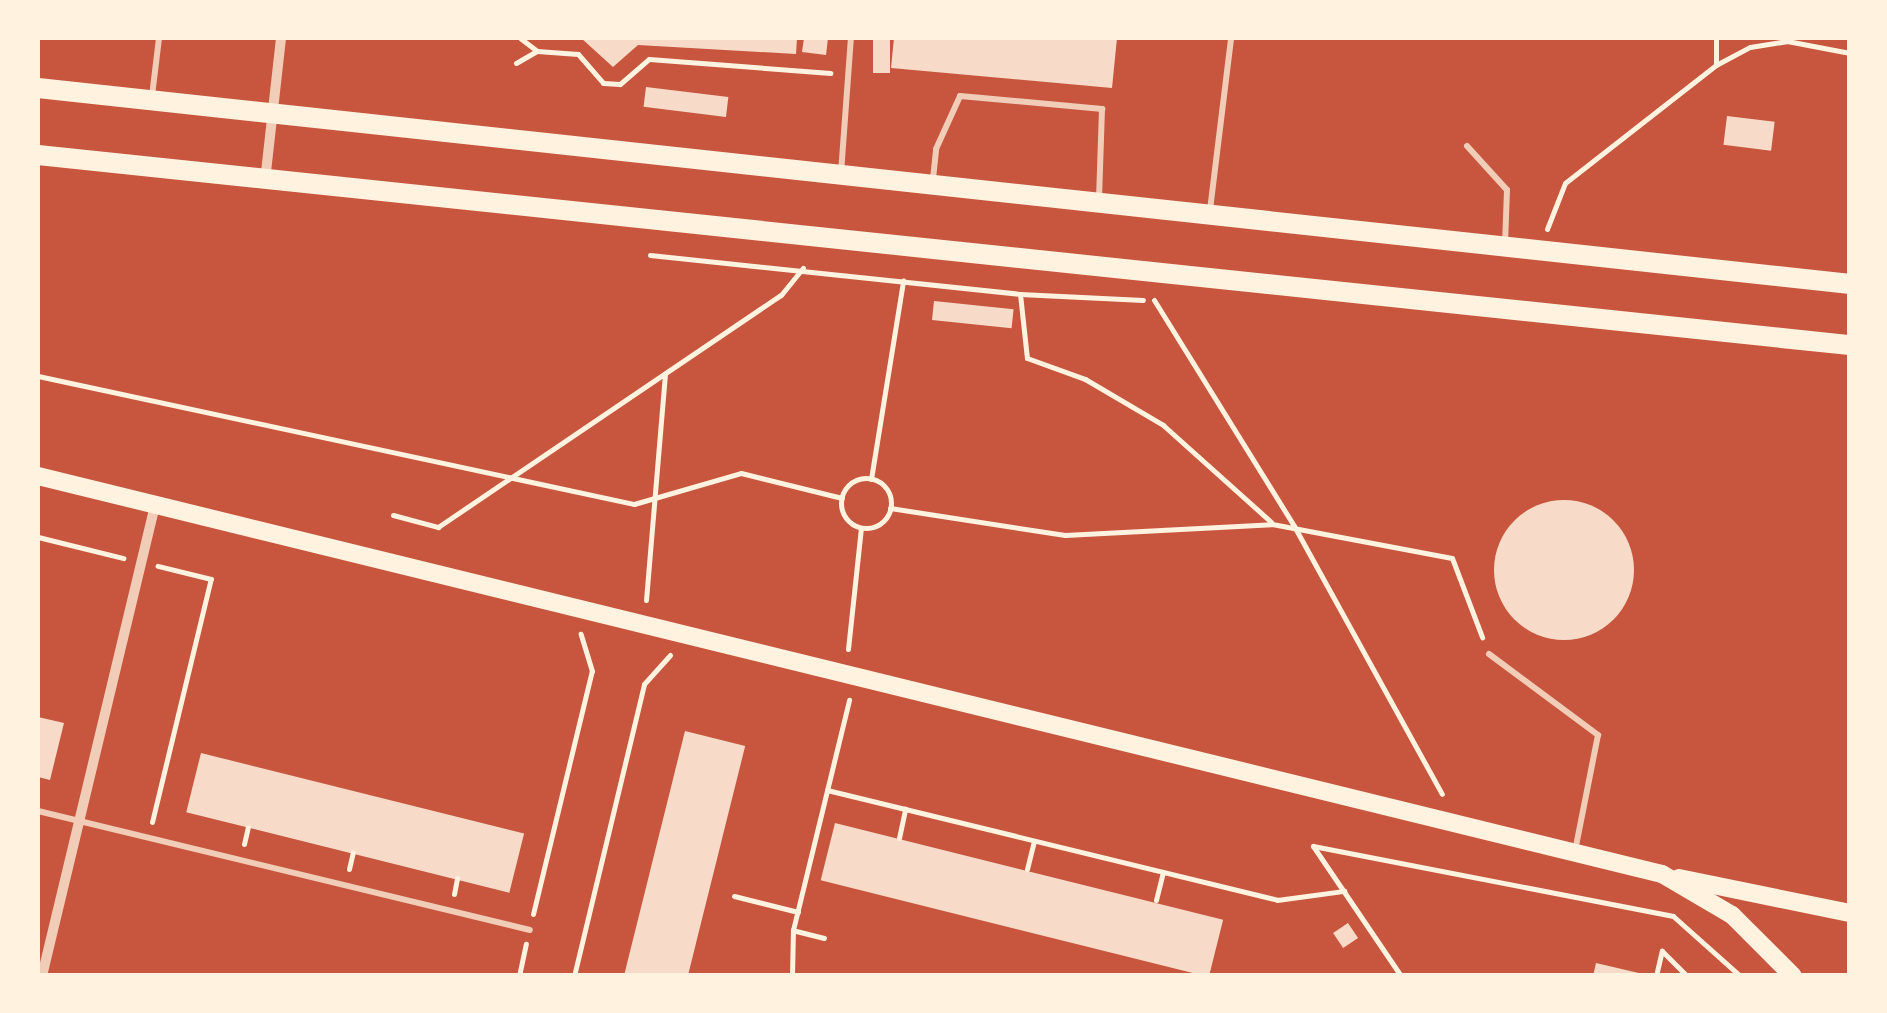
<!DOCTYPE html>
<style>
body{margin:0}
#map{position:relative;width:1887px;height:1013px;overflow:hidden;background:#c8553d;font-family:Literata,serif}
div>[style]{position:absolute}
.building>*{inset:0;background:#f7dbc8;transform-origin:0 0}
.round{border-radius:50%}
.path>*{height:5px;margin:-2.5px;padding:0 2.5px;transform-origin:2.5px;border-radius:2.5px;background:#fff3e0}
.path>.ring{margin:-2.5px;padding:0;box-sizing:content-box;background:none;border:5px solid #fff3e0;border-radius:50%}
.service>*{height:6px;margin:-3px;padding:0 3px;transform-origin:3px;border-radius:3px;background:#f1ccb7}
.minor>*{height:10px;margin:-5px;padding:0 5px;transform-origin:5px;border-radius:5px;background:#f1ccb7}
.secondary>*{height:18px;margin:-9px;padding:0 9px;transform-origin:9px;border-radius:9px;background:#fff3e0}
.primary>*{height:20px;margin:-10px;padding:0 10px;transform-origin:10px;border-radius:10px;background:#fff3e0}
span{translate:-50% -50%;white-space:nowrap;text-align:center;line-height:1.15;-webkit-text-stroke:10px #fff3e0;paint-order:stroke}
.frame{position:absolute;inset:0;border:40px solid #fff3e0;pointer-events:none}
</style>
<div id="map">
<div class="building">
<div style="clip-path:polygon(581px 38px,797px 38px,796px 54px,638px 45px,613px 67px)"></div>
<div style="clip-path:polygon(804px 38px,828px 38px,826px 55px,802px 52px)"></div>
<div style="left:873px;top:38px;width:17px;height:35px"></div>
<div style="clip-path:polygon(894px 38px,1117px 38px,1112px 88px,891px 68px)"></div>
<div style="left:646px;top:87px;width:83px;height:20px;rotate:7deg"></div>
<div style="left:1727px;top:116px;width:48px;height:29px;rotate:7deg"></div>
<div style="left:934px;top:301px;width:80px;height:19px;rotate:6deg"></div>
<div class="round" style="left:1494px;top:500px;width:140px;height:140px"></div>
<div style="clip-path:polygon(38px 717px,64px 723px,50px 780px,38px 777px)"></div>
<div style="left:685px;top:731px;width:62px;height:252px;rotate:14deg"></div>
<div style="left:201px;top:753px;width:333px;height:61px;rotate:14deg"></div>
<div style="left:835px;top:823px;width:400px;height:59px;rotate:14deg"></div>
<div style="left:1348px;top:923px;width:18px;height:18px;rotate:56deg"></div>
<div style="clip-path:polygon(1596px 963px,1643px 974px,1643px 976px,1593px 976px)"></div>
</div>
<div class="path">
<div style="left:520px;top:38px;width:21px;rotate:37deg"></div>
<div style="left:537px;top:51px;width:41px;rotate:4.2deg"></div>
<div style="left:578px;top:54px;width:38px;rotate:49deg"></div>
<div style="left:603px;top:83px;width:17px;rotate:3deg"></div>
<div style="left:620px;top:84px;width:38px;rotate:-41deg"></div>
<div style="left:649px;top:59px;width:182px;rotate:4.4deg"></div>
<div style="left:516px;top:63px;width:24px;rotate:-30deg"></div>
<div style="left:1716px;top:64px;width:26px;rotate:-90deg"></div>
<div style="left:1547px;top:229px;width:49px;rotate:-68.6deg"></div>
<div style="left:1565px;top:183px;width:192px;rotate:-38deg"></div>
<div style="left:1716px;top:65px;width:38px;rotate:-28deg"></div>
<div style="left:1750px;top:47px;width:37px;rotate:-9deg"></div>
<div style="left:1787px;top:41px;width:64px;rotate:10.8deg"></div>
<div style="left:650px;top:255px;width:372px;rotate:6deg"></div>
<div style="left:1020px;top:294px;width:123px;rotate:2.8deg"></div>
<div style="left:1020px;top:294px;width:64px;rotate:83.8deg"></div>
<div style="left:1027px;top:358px;width:62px;rotate:19.9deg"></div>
<div style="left:1085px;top:379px;width:91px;rotate:30.5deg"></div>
<div style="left:1163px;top:425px;width:145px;rotate:41.9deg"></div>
<div style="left:1154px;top:300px;width:266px;rotate:58.2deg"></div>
<div style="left:1294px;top:526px;width:306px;rotate:61.1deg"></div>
<div style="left:38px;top:376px;width:610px;rotate:12.12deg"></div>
<div style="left:634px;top:504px;width:111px;rotate:-16.2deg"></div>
<div style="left:741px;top:473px;width:104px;rotate:13.9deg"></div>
<div class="ring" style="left:841px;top:478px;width:45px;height:45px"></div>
<div style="left:871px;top:479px;width:201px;rotate:-80.8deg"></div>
<div style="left:890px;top:508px;width:177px;rotate:8.8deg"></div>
<div style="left:1065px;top:535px;width:207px;rotate:-3deg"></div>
<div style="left:1272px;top:524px;width:183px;rotate:10.7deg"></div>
<div style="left:1452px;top:558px;width:85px;rotate:69.2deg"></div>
<div style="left:393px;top:515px;width:47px;rotate:14.9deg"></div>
<div style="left:438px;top:527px;width:414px;rotate:-34.1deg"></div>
<div style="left:781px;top:295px;width:35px;rotate:-51deg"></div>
<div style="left:38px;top:537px;width:88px;rotate:13.9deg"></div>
<div style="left:646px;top:600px;width:227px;rotate:-85.2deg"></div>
<div style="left:848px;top:649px;width:122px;rotate:-83.9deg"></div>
<div style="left:827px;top:790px;width:463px;rotate:13.7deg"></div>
<div style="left:1277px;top:900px;width:68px;rotate:-7.7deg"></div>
<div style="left:152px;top:822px;width:250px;rotate:-76.4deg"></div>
<div style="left:211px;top:579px;width:55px;rotate:-166.2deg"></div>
<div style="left:899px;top:838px;width:30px;rotate:-78deg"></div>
<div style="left:244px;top:844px;width:17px;rotate:-77deg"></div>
<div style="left:1313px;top:846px;width:367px;rotate:11deg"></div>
<div style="left:1673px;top:916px;width:90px;rotate:41.8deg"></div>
<div style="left:1313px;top:846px;width:157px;rotate:55.9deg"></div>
<div style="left:349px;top:869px;width:17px;rotate:-77deg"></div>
<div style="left:1027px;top:869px;width:29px;rotate:-76deg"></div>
<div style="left:454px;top:894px;width:16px;rotate:-79deg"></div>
<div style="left:734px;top:896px;width:66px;rotate:14deg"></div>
<div style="left:1156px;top:900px;width:29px;rotate:-76deg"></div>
<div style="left:533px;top:914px;width:250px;rotate:-76.4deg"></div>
<div style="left:592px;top:671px;width:39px;rotate:-107deg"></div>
<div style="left:824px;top:938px;width:32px;rotate:-166deg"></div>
<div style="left:793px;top:930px;width:237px;rotate:-76.3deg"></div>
<div style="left:1662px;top:951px;width:35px;rotate:45deg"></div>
<div style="left:519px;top:976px;width:33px;rotate:-78deg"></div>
<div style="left:574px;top:976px;width:300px;rotate:-76.5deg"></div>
<div style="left:644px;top:684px;width:39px;rotate:-48deg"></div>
<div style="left:792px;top:976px;width:46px;rotate:-88.8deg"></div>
<div style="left:1656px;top:976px;width:26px;rotate:-77deg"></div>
</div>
<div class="service">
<div style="left:152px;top:96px;width:58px;rotate:-83.1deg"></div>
<div style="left:1467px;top:146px;width:59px;rotate:47.7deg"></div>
<div style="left:1507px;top:190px;width:54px;rotate:92.1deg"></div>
<div style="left:841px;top:173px;width:135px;rotate:-85.8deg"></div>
<div style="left:933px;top:179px;width:30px;rotate:-84deg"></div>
<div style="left:936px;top:149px;width:58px;rotate:-65.6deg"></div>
<div style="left:960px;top:96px;width:143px;rotate:5.2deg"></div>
<div style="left:1102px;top:109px;width:92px;rotate:91.9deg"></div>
<div style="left:1210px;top:210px;width:173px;rotate:-83deg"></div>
<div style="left:1489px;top:654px;width:136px;rotate:36.6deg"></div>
<div style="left:1598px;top:735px;width:118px;rotate:101.2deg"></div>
<div style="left:38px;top:811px;width:506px;rotate:13.6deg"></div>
</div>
<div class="minor">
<div style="left:265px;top:181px;width:144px;rotate:-83.6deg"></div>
<div style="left:42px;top:976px;width:485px;rotate:-76.5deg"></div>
</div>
<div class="secondary">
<div style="left:38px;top:476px;width:1672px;rotate:13.77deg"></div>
<div style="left:1662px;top:874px;width:81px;rotate:30.4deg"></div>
<div style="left:1732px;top:915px;width:86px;rotate:45deg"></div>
<div style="left:1679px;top:878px;width:175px;rotate:11.6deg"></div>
</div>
<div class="primary">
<div style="left:38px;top:88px;width:1823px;rotate:6.17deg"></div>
<div style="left:38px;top:155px;width:1822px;rotate:5.99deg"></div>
</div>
<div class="frame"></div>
</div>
